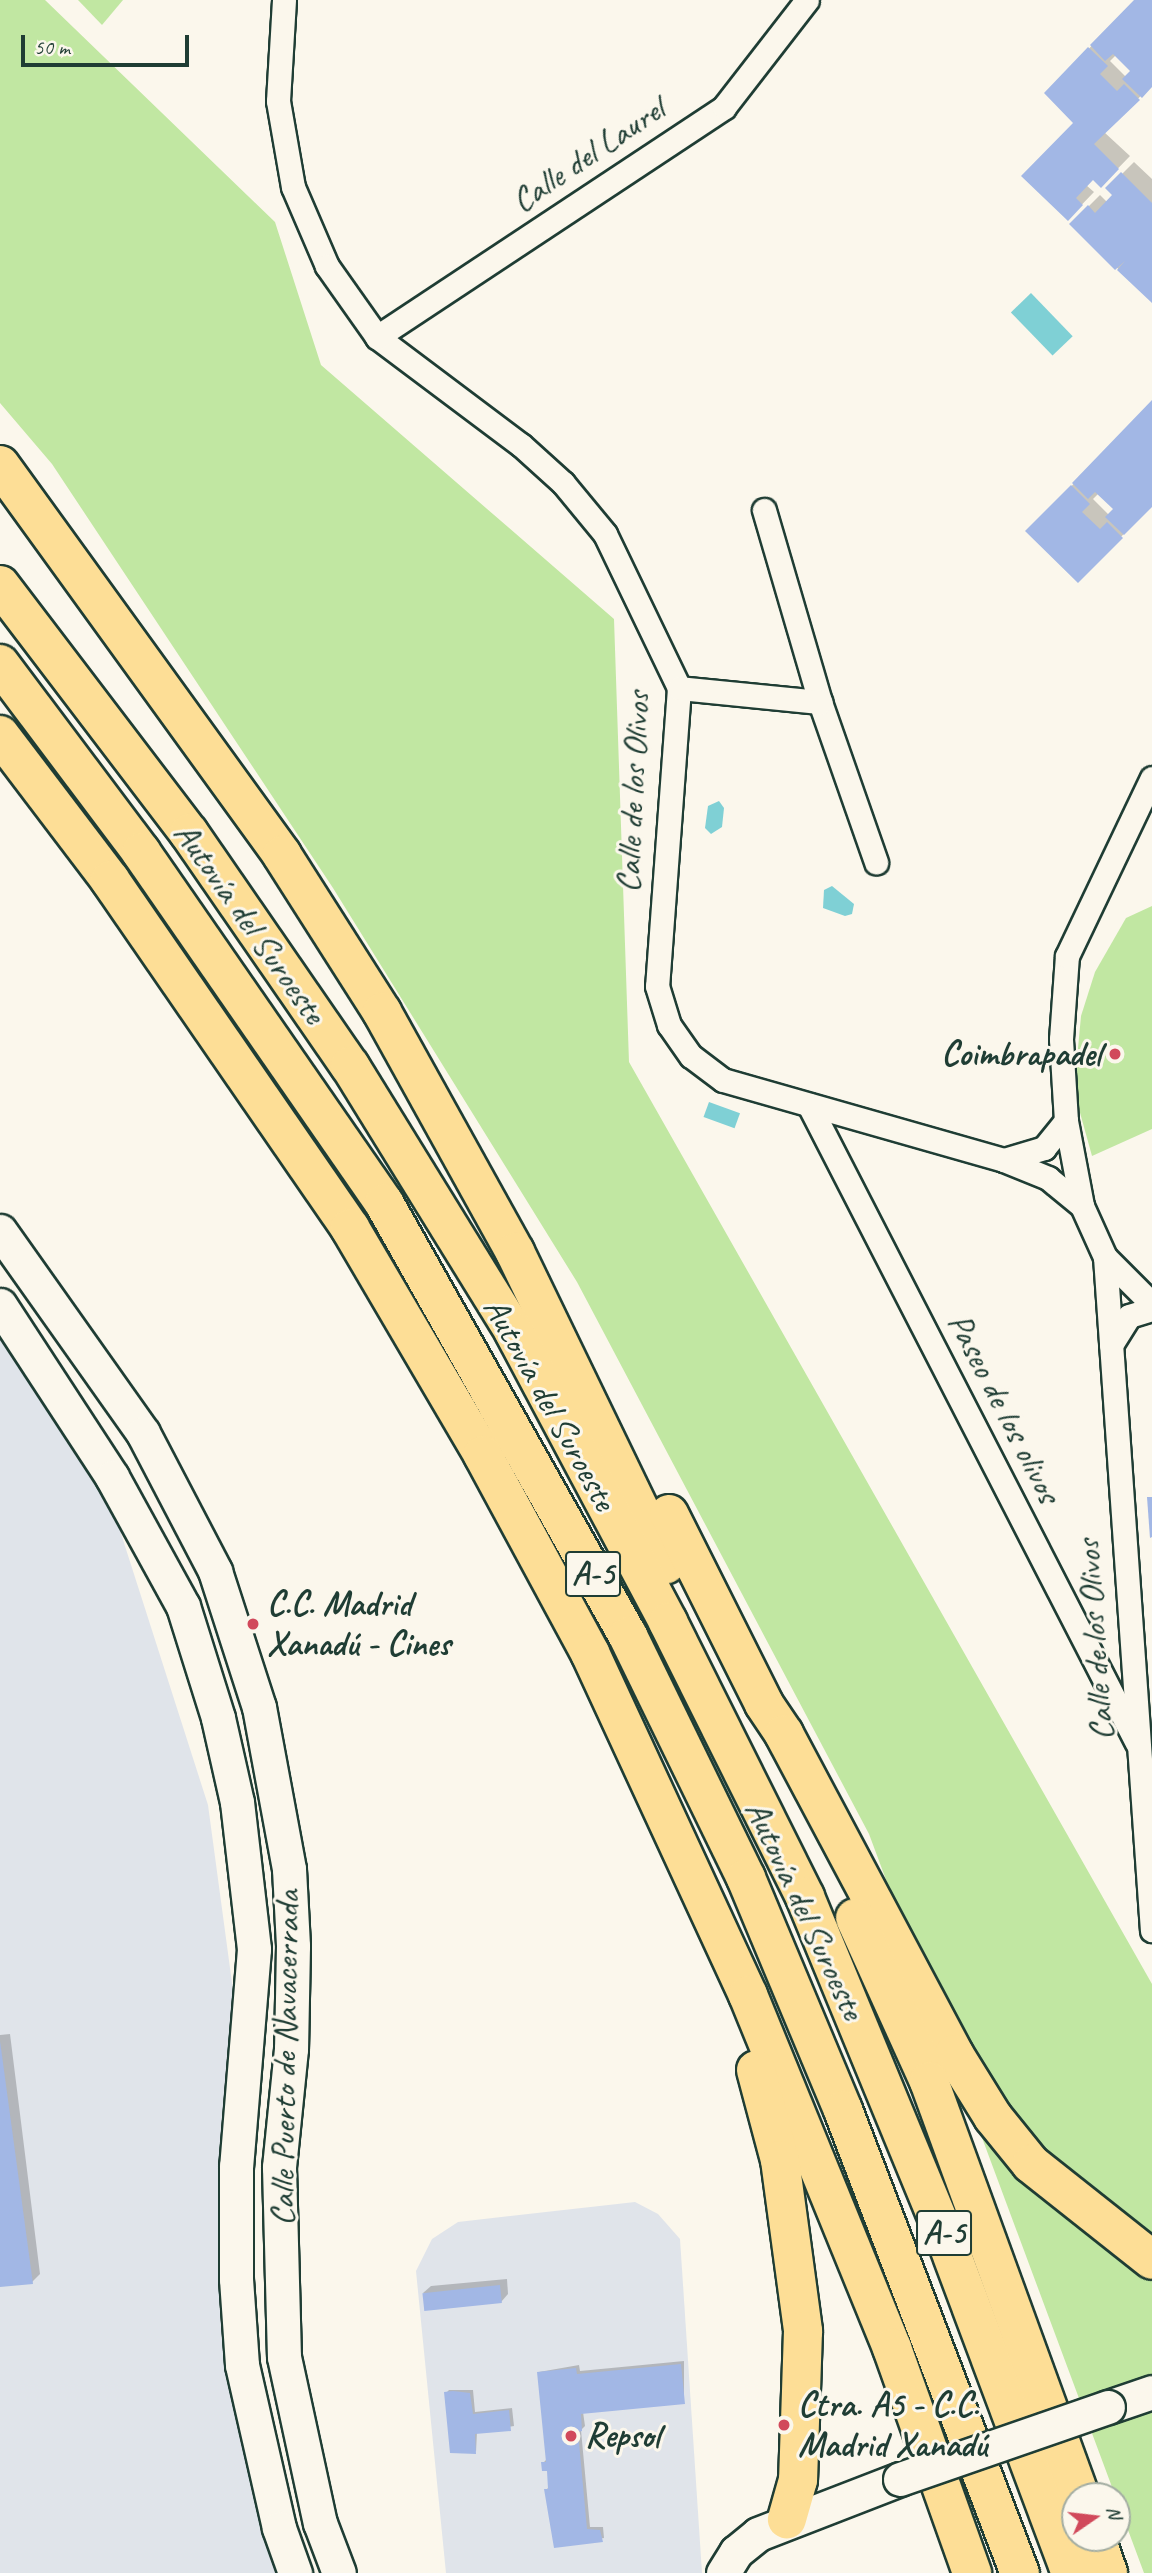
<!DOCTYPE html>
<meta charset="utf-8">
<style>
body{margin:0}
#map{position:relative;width:1152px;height:2573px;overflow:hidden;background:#fbf7ec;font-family:Caveat,sans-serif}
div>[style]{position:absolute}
.built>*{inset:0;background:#e0e4ea}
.green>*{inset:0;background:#c1e7a2}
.water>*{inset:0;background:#7fd0d5;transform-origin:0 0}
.shadow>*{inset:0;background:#0003}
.building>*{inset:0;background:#a2b7e5;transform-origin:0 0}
.roads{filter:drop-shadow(2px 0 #1f3d34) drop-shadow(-2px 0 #1f3d34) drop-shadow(0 2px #1f3d34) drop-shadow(0 -2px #1f3d34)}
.street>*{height:23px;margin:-11.5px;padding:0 11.5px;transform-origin:11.5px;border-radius:11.5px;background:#fbf7ec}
.secondary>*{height:33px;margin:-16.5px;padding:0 16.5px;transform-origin:16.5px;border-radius:16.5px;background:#fbf7ec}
.highway>*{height:38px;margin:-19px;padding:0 19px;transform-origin:19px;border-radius:19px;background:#fdde96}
.bridges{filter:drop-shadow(2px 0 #1f3d34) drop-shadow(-2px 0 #1f3d34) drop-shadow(0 2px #1f3d34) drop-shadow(0 -2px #1f3d34)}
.secondary-bridge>*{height:33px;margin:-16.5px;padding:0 16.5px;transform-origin:16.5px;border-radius:16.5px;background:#fbf7ec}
.dots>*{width:19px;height:19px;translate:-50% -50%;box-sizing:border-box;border:4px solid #fbf7ec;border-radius:50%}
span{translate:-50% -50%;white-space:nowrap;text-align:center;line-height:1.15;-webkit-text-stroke:6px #fbf7ec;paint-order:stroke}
.shield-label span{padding:2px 5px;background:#fbf7ec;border:2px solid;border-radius:5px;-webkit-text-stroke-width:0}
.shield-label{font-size:33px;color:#1f3d34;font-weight:700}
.street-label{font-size:35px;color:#1f3d34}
.poi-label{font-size:35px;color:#1f3d34;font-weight:700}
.right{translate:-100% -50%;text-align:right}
.left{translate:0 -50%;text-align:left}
.north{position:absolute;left:1061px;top:2482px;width:70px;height:70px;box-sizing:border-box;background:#fbf7ec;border:2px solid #a3ada2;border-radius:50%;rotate:76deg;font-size:19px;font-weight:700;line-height:28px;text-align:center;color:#1f3d34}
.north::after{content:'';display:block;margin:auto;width:24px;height:32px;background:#d1495b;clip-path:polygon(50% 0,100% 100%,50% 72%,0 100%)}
.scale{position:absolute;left:21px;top:35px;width:168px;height:32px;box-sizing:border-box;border:4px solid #1f3d34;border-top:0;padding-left:9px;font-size:21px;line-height:24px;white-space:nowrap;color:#1f3d34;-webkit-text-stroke:5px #fbf7ec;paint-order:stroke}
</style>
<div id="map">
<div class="built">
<div style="clip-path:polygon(0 1337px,116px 1518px,208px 1805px,240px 2042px,241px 2398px,280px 2573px,0 2573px)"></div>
<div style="clip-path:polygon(635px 2202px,658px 2214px,680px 2239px,702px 2573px,446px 2573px,416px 2271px,432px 2239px,458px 2222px)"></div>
</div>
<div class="green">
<div style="clip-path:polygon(0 0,45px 0,275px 222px,321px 365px,614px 619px,629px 1062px,1152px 1984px,1152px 2573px,1144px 2573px,869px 1834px,577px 1282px,333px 888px,52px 464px,0 403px)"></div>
<div style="clip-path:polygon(78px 0,123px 0,102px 25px)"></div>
<div style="clip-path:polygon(1152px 906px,1152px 1129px,1092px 1156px,1074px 1091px,1081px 1016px,1095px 972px,1126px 918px)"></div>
</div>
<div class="water">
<div style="left:1031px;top:293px;width:60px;height:28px;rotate:46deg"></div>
<div style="clip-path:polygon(719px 801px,724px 808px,722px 827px,711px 834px,705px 828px,708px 806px)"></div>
<div style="clip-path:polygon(832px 886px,854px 904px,852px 914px,845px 916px,823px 908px,824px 890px)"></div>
<div style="left:709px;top:1102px;width:33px;height:16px;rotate:20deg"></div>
</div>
<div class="shadow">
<div style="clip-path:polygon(evenodd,1136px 0,1152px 0,1152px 85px,1104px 132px,1130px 156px,1101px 186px,1093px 178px,1086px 185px,1094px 192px,1068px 219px,1075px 123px,1046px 93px,1136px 0,1116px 55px,1133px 71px,1126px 77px,1110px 61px,1116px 55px)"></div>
<div style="clip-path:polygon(1134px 162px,1152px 179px,1152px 301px,1071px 224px,1100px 195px,1108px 203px,1115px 195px,1108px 188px)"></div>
<div style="clip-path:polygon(evenodd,1152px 403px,1152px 505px,1078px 581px,1028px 531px,1152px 403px,1099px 493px,1116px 509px,1109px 515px,1093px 499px,1099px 493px)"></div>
<div style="clip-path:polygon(10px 2034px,40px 2274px,32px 2282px,0 2286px,0 2035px)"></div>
<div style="clip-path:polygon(507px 2279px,508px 2294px,501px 2302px,423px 2293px,431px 2286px)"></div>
<div style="clip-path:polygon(684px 2361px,684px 2402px,583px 2412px,585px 2426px,581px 2430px,590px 2527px,603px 2527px,604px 2538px,555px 2546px,546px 2490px,550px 2486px,549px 2469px,543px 2463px,547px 2459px,539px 2372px,579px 2365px,580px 2371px)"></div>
<div style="clip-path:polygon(449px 2390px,473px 2390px,475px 2412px,512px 2408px,514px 2426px,477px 2432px,476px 2452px,446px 2393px)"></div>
</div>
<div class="building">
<div style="clip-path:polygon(1134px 0,1152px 0,1152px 87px,1142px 98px,1122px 79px,1130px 71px,1113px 54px,1105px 61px,1090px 45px)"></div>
<div style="clip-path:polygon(1088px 47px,1108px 66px,1100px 74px,1117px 91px,1124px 84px,1140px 100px,1094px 144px,1119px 169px,1101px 188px,1093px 180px,1076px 198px,1083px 205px,1068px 221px,1021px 176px,1073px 123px,1044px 93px)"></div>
<div style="clip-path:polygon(1121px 172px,1152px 203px,1152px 303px,1117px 270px,1125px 261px,1115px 270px,1069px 224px,1088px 205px,1095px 213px,1112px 195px,1105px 188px)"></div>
<div style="clip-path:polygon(1152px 400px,1152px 507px,1124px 535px,1105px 517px,1113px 509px,1095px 492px,1088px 499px,1072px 483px)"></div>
<div style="clip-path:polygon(1071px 485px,1090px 504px,1082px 512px,1100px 529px,1107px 522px,1123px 538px,1078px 583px,1025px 531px)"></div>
<div style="clip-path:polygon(1147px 1497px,1152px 1497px,1152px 1537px,1150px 1538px)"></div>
<div style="clip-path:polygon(0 2041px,33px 2284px,0 2287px)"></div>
<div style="left:500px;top:2285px;width:18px;height:78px;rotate:84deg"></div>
<div style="clip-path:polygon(681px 2364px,685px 2404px,581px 2414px,582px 2431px,578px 2432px,587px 2529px,600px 2530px,603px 2542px,554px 2548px,544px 2489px,548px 2489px,547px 2471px,542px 2471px,541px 2462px,546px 2462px,537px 2372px,576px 2368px,577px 2374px)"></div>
<div style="clip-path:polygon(453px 2391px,470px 2393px,473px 2414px,509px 2410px,511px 2431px,475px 2434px,476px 2454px,450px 2453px,444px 2392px)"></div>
</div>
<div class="roads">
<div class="street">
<div style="left:284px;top:0;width:101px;rotate:93.4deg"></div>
<div style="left:278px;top:101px;width:87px;rotate:80.1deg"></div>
<div style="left:293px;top:187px;width:86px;rotate:66.7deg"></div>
<div style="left:327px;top:266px;width:87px;rotate:54.8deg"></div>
<div style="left:377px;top:337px;width:180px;rotate:36.9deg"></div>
<div style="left:521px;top:445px;width:57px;rotate:42.1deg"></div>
<div style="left:563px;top:483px;width:66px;rotate:50.5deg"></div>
<div style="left:605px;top:534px;width:171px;rotate:64.3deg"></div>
<div style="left:679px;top:688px;width:299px;rotate:94.2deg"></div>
<div style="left:657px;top:986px;width:41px;rotate:72.9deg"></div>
<div style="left:669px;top:1025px;width:38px;rotate:55deg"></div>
<div style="left:691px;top:1056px;width:40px;rotate:37deg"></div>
<div style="left:723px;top:1080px;width:292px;rotate:15.9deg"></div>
<div style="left:1004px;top:1160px;width:48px;rotate:22.2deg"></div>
<div style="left:1048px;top:1178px;width:44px;rotate:39.5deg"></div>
<div style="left:1082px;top:1206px;width:56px;rotate:65.7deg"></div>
<div style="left:1105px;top:1257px;width:66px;rotate:45deg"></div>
<div style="left:377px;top:337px;width:416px;rotate:-33.5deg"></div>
<div style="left:724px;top:107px;width:135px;rotate:-52.2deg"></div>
<div style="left:764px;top:510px;width:200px;rotate:73.7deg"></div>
<div style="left:820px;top:702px;width:170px;rotate:70.7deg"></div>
<div style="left:679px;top:688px;width:142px;rotate:5.7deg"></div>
<div style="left:809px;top:1105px;width:717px;rotate:62.79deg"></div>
<div style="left:1066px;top:1121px;width:86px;rotate:79.3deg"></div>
<div style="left:1004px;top:1160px;width:42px;rotate:-16.7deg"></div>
<div style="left:1044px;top:1148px;width:35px;rotate:-51deg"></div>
<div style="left:1066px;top:1121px;width:82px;rotate:-93.5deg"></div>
<div style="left:1061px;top:1039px;width:83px;rotate:-85.9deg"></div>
<div style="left:1067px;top:956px;width:197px;rotate:-64.5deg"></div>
<div style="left:1105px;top:1257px;width:675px;rotate:86.01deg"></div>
<div style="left:1111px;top:1345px;width:34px;rotate:-58deg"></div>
<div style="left:1129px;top:1316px;width:24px;rotate:-17deg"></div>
</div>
<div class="secondary">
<div style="left:0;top:1231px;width:247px;rotate:54.7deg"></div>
<div style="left:143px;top:1433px;width:156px;rotate:62.4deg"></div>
<div style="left:215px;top:1571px;width:143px;rotate:72.1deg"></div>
<div style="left:259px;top:1707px;width:165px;rotate:79.5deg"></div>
<div style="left:289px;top:1869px;width:77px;rotate:87deg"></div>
<div style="left:293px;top:1946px;width:103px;rotate:91.1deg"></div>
<div style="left:291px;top:2049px;width:119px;rotate:95.8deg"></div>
<div style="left:279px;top:2167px;width:190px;rotate:88.5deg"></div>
<div style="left:284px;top:2357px;width:170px;rotate:77.8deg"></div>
<div style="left:320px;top:2523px;width:53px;rotate:69.2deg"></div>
<div style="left:0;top:1305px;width:205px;rotate:56.9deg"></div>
<div style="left:112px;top:1477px;width:147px;rotate:61.2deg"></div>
<div style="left:183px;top:1606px;width:117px;rotate:72.6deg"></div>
<div style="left:218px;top:1718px;width:86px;rotate:77.3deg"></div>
<div style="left:237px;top:1802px;width:148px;rotate:83.4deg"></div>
<div style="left:254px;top:1949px;width:218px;rotate:94.7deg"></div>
<div style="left:236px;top:2166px;width:113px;rotate:90deg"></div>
<div style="left:236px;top:2279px;width:86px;rotate:86deg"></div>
<div style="left:242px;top:2365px;width:167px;rotate:77.2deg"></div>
<div style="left:279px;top:2528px;width:48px;rotate:70.4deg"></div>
<div style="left:1108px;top:2407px;width:46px;rotate:-18.8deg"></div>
<div style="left:723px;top:2573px;width:25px;rotate:-58deg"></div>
<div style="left:736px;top:2552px;width:28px;rotate:-39deg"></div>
<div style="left:758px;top:2534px;width:152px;rotate:-21.2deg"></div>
</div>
<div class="highway">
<div style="left:0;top:465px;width:481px;rotate:54.1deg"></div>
<div style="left:282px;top:855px;width:186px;rotate:57.5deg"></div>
<div style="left:382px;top:1012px;width:274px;rotate:61deg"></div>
<div style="left:515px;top:1252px;width:347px;rotate:64.2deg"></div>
<div style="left:0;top:585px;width:312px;rotate:52.7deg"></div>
<div style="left:189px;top:833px;width:283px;rotate:55.4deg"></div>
<div style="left:350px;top:1066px;width:312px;rotate:58.3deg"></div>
<div style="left:514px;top:1332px;width:328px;rotate:62deg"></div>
<div style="left:668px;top:1622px;width:307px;rotate:63.5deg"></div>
<div style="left:805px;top:1897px;width:365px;rotate:67.6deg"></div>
<div style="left:944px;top:2234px;width:362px;rotate:69.5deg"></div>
<div style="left:0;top:664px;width:235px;rotate:53.1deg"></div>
<div style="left:141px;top:852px;width:427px;rotate:55.3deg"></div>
<div style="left:384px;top:1203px;width:497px;rotate:60.6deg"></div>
<div style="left:628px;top:1636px;width:269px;rotate:64deg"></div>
<div style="left:746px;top:1878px;width:251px;rotate:67.3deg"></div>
<div style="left:843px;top:2110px;width:496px;rotate:69.1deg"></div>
<div style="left:0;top:735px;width:182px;rotate:52.8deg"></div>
<div style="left:110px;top:880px;width:423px;rotate:55.4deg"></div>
<div style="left:350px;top:1228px;width:263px;rotate:59.6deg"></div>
<div style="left:483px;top:1455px;width:225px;rotate:61.6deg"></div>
<div style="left:590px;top:1653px;width:377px;rotate:65.2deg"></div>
<div style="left:748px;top:1995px;width:381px;rotate:67.8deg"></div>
<div style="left:892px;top:2348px;width:239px;rotate:70.4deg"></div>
<div style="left:669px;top:1514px;width:212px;rotate:63.4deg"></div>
<div style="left:764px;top:1704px;width:36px;rotate:56deg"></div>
<div style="left:784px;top:1734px;width:362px;rotate:62deg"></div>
<div style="left:954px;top:2054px;width:74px;rotate:58.2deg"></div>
<div style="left:993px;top:2117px;width:60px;rotate:51deg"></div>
<div style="left:1031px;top:2164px;width:154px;rotate:38.4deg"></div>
<div style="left:855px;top:1918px;width:179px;rotate:65.6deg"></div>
<div style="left:929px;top:2081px;width:442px;rotate:70deg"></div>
<div style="left:756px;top:2070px;width:93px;rotate:75.1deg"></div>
<div style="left:780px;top:2160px;width:173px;rotate:82.3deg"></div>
<div style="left:803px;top:2331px;width:149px;rotate:91.9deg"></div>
<div style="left:798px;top:2480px;width:41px;rotate:105.8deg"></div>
<div style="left:1096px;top:2538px;width:37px;rotate:71deg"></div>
</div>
</div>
<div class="bridges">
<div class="secondary-bridge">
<div style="left:900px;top:2479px;width:220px;rotate:-19.1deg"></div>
</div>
</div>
<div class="dots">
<div style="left:1115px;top:1054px;background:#d1495b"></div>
<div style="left:253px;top:1624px;background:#d1495b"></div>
<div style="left:784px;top:2425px;background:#d1495b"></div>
<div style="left:571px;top:2436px;background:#d1495b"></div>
</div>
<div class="shield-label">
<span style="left:593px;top:1574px">A-5</span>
<span style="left:944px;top:2233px">A-5</span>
</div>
<div class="street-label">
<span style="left:588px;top:155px;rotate:-34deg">Calle del Laurel</span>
<span style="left:633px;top:792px;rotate:-87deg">Calle de los Olivos</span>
<span style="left:250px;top:923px;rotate:55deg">Autovía del Suroeste</span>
<span style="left:550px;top:1404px;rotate:61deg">Autovía del Suroeste</span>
<span style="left:1004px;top:1408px;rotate:63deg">Paseo de los olivos</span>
<span style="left:1095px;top:1640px;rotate:-94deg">Calle de los Olivos</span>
<span style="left:805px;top:1910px;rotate:65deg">Autovía del Suroeste</span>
<span style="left:285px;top:2058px;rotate:-89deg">Calle Puerto de Navacerrada</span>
</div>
<div class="poi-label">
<span class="right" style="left:1101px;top:1054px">Coimbrapadel</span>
<span class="left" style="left:267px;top:1624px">C.C. Madrid<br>Xanadú - Cines</span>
<span class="left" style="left:798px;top:2425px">Ctra. A5 - C.C.<br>Madrid Xanadú</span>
<span class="left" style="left:585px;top:2436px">Repsol</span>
</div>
<div class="north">N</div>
<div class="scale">50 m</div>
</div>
